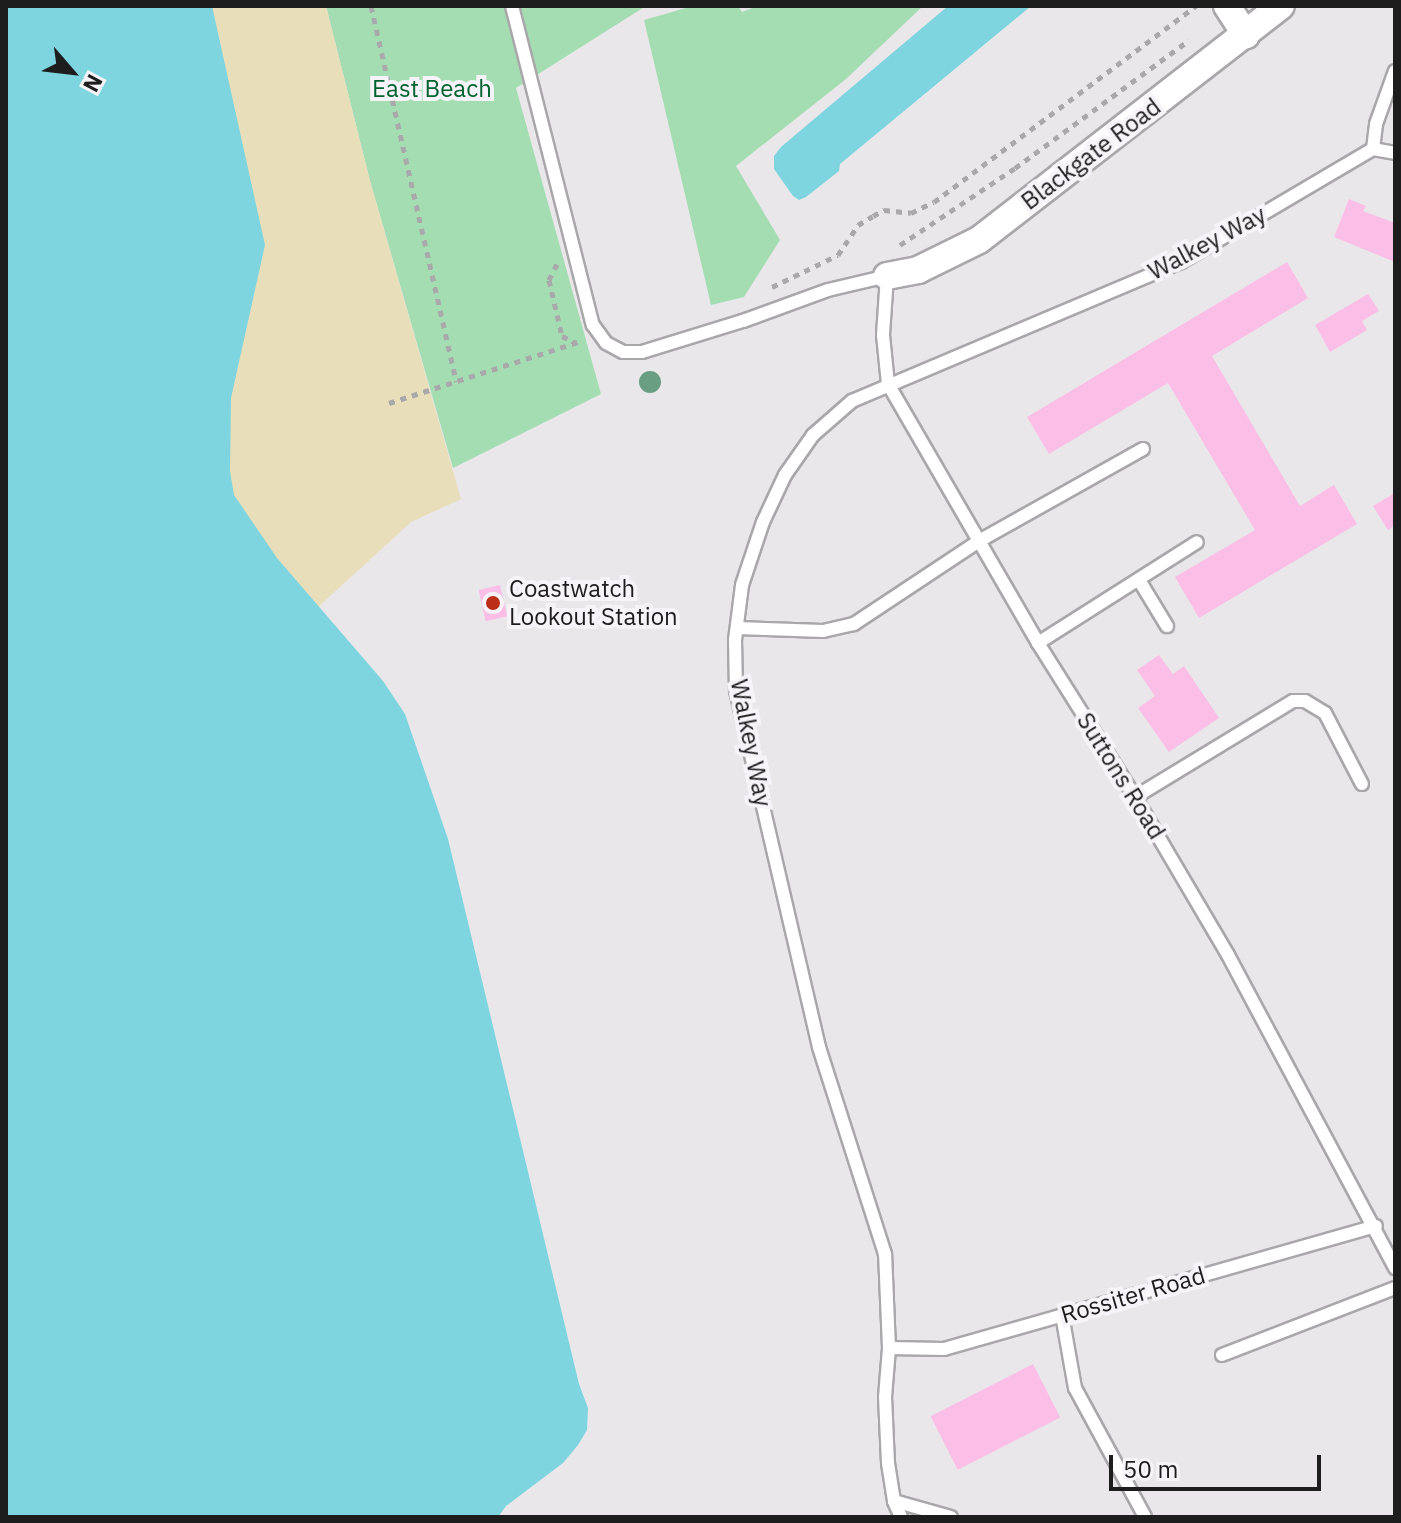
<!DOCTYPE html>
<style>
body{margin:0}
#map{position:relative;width:1401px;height:1523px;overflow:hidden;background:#e9e7ea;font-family:"IBM Plex Sans",sans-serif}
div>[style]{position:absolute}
.green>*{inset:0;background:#a5ddb3}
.sand>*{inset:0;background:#e8deb9}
.water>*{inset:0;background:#7ed5df}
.building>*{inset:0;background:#fbbee6;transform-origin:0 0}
.path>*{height:5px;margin-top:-2.5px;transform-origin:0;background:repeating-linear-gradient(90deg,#a9a8aa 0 6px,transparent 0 12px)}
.roads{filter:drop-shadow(2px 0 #a9a7aa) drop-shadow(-2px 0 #a9a7aa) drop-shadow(0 2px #a9a7aa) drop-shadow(0 -2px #a9a7aa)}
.lane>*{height:12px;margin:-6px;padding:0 6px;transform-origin:6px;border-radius:6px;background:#fff}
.street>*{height:26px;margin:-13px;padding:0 13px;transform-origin:13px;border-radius:13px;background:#fff}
.trees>*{width:22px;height:22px;margin:-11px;border-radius:50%;background:#699e83}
.dots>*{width:22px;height:22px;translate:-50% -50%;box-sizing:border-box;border:4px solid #f6f4f8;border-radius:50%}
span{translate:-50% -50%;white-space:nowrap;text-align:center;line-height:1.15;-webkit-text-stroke:8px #f6f4f8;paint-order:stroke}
.park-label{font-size:24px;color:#00632f}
.street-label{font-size:24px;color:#1e1d1e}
.poi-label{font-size:24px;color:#1e1d1e}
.left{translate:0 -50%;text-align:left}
.frame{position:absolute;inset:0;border:8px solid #1e1d1e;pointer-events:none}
.north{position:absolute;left:32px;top:32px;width:80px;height:80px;-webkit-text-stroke:6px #f6f4f8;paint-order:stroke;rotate:118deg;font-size:22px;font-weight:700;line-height:32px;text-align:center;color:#1e1d1e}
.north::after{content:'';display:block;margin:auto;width:28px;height:36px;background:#1e1d1e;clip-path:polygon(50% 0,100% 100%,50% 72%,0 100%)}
.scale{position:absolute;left:1109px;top:1455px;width:212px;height:36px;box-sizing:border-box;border:4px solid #1e1d1e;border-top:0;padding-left:10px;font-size:24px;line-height:28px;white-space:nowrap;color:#1e1d1e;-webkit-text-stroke:6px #f6f4f8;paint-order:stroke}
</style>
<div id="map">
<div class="green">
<div style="clip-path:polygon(326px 6px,646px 6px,516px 88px,601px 394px,453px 468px,370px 181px)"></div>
<div style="clip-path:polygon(693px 6px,738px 6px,742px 12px,758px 6px,923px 6px,846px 79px,736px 166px,780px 240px,744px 297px,711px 305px,644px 20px)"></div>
</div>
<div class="sand">
<div style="clip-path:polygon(76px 6px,326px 6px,370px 181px,461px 499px,411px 522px,269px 652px)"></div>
</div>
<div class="water">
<div style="clip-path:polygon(6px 6px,212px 6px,265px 245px,231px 398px,230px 471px,234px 495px,277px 558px,383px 681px,405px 714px,448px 839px,579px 1384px,588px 1408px,587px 1430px,578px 1445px,563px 1463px,506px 1506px,498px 1517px,6px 1517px)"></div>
<div style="clip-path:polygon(948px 6px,1031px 6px,840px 164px,839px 171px,806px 197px,799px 200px,793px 196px,774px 169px,774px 156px,781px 147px)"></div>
</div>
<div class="building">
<div style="clip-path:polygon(1349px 199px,1366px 206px,1363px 211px,1395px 223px,1395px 262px,1334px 237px)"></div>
<div style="clip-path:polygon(1287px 262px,1308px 298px,1212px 356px,1300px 506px,1334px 485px,1357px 524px,1199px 618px,1175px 577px,1255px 530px,1168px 383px,1049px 454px,1027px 417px)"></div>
<div style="clip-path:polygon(1368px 294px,1379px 311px,1362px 321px,1367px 330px,1330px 352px,1315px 325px)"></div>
<div style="clip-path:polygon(1395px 493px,1395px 525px,1388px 530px,1373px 506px)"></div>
<div style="left:500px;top:585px;width:32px;height:22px;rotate:77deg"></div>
<div style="clip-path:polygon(1159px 655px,1173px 674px,1184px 666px,1219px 718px,1169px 752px,1138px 708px,1155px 696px,1137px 670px)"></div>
<div style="left:1033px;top:1364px;width:60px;height:115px;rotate:63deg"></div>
</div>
<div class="path">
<div style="left:371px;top:6px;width:385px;rotate:77.2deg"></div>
<div style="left:900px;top:245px;width:138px;rotate:-33.8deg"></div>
<div style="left:1015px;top:168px;width:216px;rotate:-36.3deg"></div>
<div style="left:557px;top:264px;width:18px;rotate:117deg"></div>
<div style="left:549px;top:280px;width:57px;rotate:76.9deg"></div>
<div style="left:562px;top:336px;width:14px;rotate:25deg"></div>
<div style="left:772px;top:287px;width:73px;rotate:-25.9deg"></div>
<div style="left:838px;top:255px;width:36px;rotate:-56deg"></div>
<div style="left:858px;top:225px;width:17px;rotate:-31deg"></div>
<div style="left:873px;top:216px;width:13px;rotate:-29deg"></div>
<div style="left:884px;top:210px;width:27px;rotate:6deg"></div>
<div style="left:911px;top:213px;width:25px;rotate:-26deg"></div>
<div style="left:934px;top:202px;width:327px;rotate:-36.8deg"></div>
<div style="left:389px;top:403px;width:199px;rotate:-17.9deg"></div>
</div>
<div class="roads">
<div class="lane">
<div style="left:512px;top:6px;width:329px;rotate:75.8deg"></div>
<div style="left:593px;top:325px;width:22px;rotate:54deg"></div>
<div style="left:606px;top:343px;width:19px;rotate:28deg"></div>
<div style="left:623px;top:352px;width:19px"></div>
<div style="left:642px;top:352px;width:106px;rotate:-17.1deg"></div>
<div style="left:743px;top:321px;width:90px;rotate:-20deg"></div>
<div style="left:828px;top:290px;width:61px;rotate:-13.3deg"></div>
<div style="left:887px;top:276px;width:59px;rotate:93.9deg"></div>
<div style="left:883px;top:335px;width:49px;rotate:84.2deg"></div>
<div style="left:888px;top:384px;width:299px;rotate:59.9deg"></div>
<div style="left:1038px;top:643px;width:182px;rotate:57.8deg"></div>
<div style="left:1135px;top:797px;width:183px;rotate:59.5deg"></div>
<div style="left:1228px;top:955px;width:355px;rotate:61.9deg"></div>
<div style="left:1373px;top:149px;width:25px;rotate:-83deg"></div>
<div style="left:1376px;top:124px;width:56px;rotate:-70.3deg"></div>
<div style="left:1373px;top:149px;width:22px;rotate:10deg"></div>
<div style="left:1139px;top:580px;width:54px;rotate:58.7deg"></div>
<div style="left:737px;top:628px;width:86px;rotate:2deg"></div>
<div style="left:823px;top:631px;width:32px;rotate:-13deg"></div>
<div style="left:854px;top:624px;width:150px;rotate:-33.6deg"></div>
<div style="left:979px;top:541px;width:188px;rotate:-29.3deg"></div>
<div style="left:1038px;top:643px;width:188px;rotate:-32.4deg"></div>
<div style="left:1135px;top:797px;width:185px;rotate:-31.3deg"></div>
<div style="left:1293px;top:701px;width:12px"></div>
<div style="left:1305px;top:701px;width:23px;rotate:31deg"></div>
<div style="left:1325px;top:713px;width:80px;rotate:62.5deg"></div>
<div style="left:1062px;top:1315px;width:74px;rotate:79.9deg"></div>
<div style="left:1075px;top:1388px;width:147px;rotate:61.5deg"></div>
<div style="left:889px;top:1348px;width:55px;rotate:1deg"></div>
<div style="left:944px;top:1349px;width:449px;rotate:-15.9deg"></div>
<div style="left:1222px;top:1355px;width:186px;rotate:-21.2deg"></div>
<div style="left:894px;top:1501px;width:59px;rotate:15.7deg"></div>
<div style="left:901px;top:1517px;width:17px;rotate:-114deg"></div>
<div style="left:894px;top:1501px;width:38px;rotate:-99deg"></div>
<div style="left:888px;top:1463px;width:66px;rotate:-92.6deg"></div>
<div style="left:885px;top:1397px;width:49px;rotate:-85.3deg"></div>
<div style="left:889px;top:1348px;width:94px;rotate:-92.4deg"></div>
<div style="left:885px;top:1254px;width:217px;rotate:-107.7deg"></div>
<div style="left:819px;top:1047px;width:366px;rotate:-103.1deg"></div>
<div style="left:736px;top:691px;width:51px;rotate:-91.1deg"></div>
<div style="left:735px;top:640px;width:55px;rotate:-82.7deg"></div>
<div style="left:742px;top:585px;width:66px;rotate:-71.6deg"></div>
<div style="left:763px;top:522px;width:52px;rotate:-64.9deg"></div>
<div style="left:785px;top:475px;width:49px;rotate:-55deg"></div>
<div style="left:813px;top:435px;width:52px;rotate:-41.1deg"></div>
<div style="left:852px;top:401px;width:357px;rotate:-22.9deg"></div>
<div style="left:1181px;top:262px;width:223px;rotate:-30.5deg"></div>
</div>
<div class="street">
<div style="left:1227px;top:6px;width:35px;rotate:57deg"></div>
<div style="left:887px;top:276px;width:32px;rotate:-11deg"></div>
<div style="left:918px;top:270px;width:68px;rotate:-26.2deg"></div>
<div style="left:979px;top:240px;width:382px;rotate:-37.8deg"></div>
</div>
</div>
<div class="trees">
<div style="left:650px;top:382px"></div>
</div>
<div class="dots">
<div style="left:493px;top:603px;background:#bb2f19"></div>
</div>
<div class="park-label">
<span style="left:432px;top:89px">East Beach</span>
</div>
<div class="street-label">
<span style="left:1091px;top:154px;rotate:-37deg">Blackgate Road</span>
<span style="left:1207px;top:243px;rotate:-28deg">Walkey Way</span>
<span style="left:751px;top:743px;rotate:79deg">Walkey Way</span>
<span style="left:1121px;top:776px;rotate:58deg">Suttons Road</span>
<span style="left:1133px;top:1295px;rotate:-16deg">Rossiter Road</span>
</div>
<div class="poi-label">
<span class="left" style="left:509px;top:603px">Coastwatch<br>Lookout Station</span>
</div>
<div class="frame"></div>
<div class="north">N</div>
<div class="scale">50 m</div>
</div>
